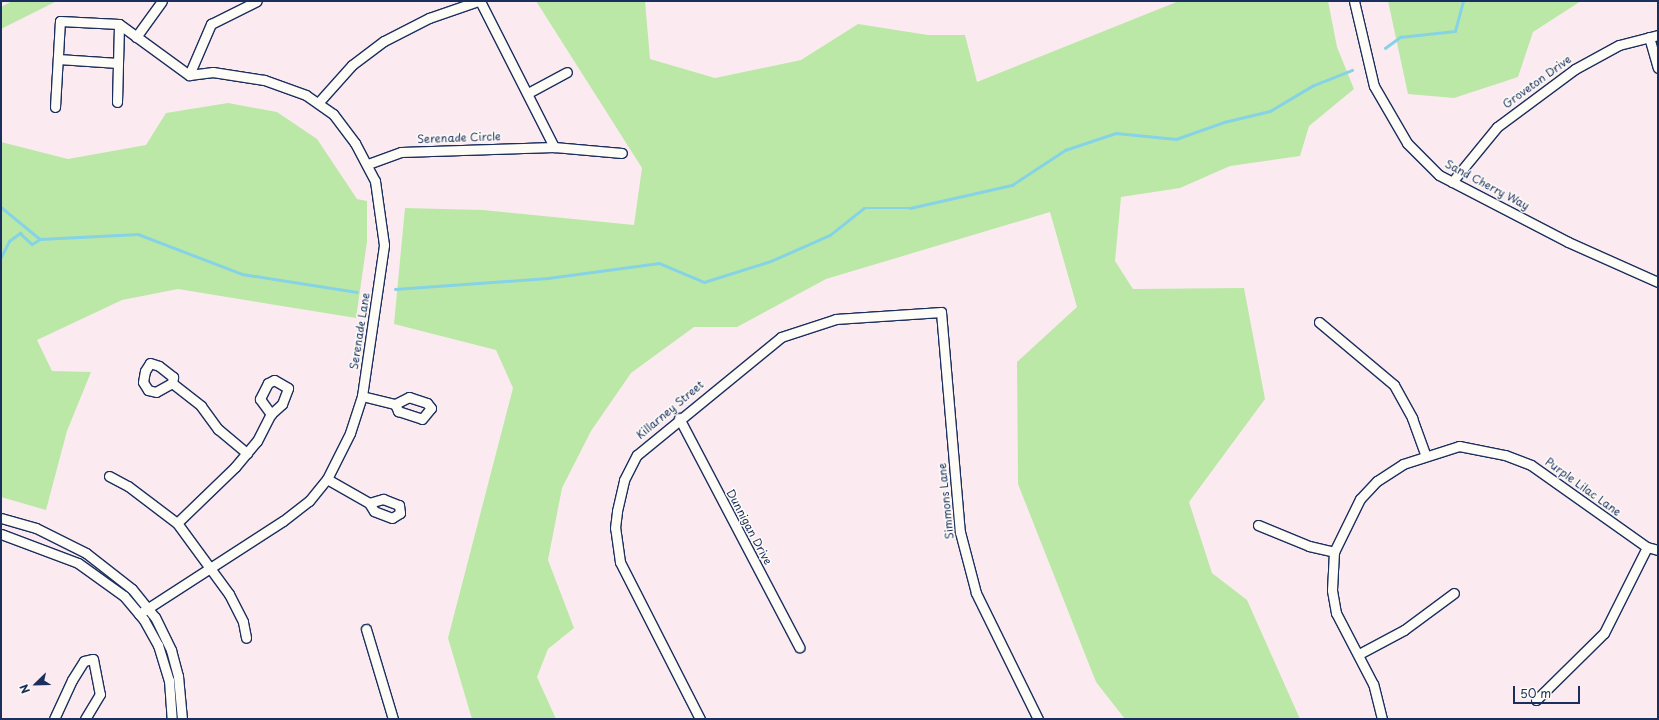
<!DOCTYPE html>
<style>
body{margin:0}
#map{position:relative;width:1659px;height:720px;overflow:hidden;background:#fbebf1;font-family:"Playpen Sans",sans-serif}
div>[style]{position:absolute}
.green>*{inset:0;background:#bbe8a6}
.stream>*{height:2.5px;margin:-1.25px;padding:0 1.25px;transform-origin:1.25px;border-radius:1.25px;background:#86d3e6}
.roads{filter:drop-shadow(1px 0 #1b2f5e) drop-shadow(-1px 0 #1b2f5e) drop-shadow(0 1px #1b2f5e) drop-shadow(0 -1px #1b2f5e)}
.minor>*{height:9px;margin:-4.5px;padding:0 4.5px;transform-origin:4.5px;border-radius:4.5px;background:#fdfcf7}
span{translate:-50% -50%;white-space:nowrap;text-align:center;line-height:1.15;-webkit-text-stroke:3px #fdfcf7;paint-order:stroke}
.street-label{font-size:11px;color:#1b2f5e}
.frame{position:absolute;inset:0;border:2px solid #1b2f5e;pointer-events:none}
.north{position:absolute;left:16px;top:664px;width:40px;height:40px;-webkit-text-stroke:3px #fdfcf7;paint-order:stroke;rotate:247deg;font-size:11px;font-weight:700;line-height:16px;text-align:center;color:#1b2f5e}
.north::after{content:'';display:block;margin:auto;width:14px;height:18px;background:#1b2f5e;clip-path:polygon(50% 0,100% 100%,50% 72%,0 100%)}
.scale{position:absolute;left:1513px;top:686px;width:67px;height:18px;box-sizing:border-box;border:2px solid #1b2f5e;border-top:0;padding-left:5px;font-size:12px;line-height:14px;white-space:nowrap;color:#1b2f5e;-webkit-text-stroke:3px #fdfcf7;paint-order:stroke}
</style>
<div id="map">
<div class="green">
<div style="clip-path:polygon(12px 1px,57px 1px,1px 29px,1px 7px)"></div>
<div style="clip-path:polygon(536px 1px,645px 1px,650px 59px,715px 78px,801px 60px,858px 24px,928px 35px,965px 35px,977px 82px,1179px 1px,1328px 1px,1337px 47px,1354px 89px,1309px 126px,1300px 156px,1230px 166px,1180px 188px,1121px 197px,1115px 261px,1133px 289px,1244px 288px,1265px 399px,1189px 502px,1212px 573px,1247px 600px,1300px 719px,1125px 719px,1096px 682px,1018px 484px,1017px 362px,1077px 307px,1050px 212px,826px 279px,737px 327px,694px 327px,631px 373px,591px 431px,562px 488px,548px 560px,574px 628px,548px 649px,537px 677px,556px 719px,472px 719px,448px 638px,513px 388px,496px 350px,394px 324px,405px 208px,483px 210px,634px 225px,642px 168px)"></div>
<div style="clip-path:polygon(1388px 1px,1581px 1px,1533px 32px,1518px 77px,1454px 98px,1408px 94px)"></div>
<div style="clip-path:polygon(228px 103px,277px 112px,317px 139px,357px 199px,367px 201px,367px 242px,356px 318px,178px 289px,122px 300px,37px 340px,52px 371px,91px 372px,67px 431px,46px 510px,1px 497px,1px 142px,68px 159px,146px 145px,166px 113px)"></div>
</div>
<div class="stream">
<div style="left:1385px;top:48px;width:19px;rotate:-36deg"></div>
<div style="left:1400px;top:37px;width:55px;rotate:-6.2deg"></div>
<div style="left:1455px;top:31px;width:31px;rotate:-75deg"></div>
<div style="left:1px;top:207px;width:50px;rotate:39.4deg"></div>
<div style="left:40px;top:239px;width:98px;rotate:-2.9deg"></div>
<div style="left:138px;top:234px;width:111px;rotate:21deg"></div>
<div style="left:242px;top:274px;width:116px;rotate:8.9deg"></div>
<div style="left:1px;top:257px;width:18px;rotate:-63deg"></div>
<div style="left:9px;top:241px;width:14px;rotate:-36deg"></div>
<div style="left:20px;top:233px;width:16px;rotate:43deg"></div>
<div style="left:32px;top:244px;width:9px;rotate:-32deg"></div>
<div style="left:395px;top:289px;width:153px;rotate:-4.1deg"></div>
<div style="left:548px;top:278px;width:112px;rotate:-7.7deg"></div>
<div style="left:659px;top:263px;width:49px;rotate:22.9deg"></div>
<div style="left:704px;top:282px;width:70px;rotate:-17.4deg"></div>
<div style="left:771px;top:261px;width:64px;rotate:-23.8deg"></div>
<div style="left:830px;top:235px;width:43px;rotate:-38.5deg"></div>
<div style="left:864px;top:208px;width:46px"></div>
<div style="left:910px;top:208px;width:105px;rotate:-12.7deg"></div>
<div style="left:1012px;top:185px;width:64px;rotate:-33.4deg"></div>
<div style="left:1065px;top:150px;width:54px;rotate:-18.4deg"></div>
<div style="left:1116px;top:133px;width:60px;rotate:5.7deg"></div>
<div style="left:1176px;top:139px;width:51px;rotate:-19.5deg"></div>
<div style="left:1224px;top:122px;width:47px;rotate:-13.4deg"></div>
<div style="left:1270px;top:111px;width:49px;rotate:-30.8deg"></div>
<div style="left:1312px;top:86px;width:43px;rotate:-21.8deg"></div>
</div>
<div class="roads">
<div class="minor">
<div style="left:480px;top:1px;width:164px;rotate:63.1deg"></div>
<div style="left:1354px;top:1px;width:87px;rotate:76.8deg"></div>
<div style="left:1374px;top:86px;width:66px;rotate:59.9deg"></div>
<div style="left:1407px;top:143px;width:45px;rotate:45deg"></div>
<div style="left:1439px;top:175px;width:145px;rotate:27.4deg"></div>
<div style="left:1568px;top:242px;width:98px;rotate:24deg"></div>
<div style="left:136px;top:37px;width:44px;rotate:-54.2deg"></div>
<div style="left:1649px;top:37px;width:32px;rotate:74deg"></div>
<div style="left:58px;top:59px;width:60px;rotate:3.8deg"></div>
<div style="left:189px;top:75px;width:56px;rotate:-66.7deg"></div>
<div style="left:211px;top:24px;width:51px;rotate:-26.6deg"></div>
<div style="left:528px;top:93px;width:44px;rotate:-28.3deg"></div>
<div style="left:117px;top:102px;width:78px;rotate:-88.5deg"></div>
<div style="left:318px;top:103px;width:51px;rotate:-48.2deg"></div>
<div style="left:352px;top:65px;width:40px;rotate:-37deg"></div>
<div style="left:384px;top:41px;width:51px;rotate:-27.1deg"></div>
<div style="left:429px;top:18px;width:52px;rotate:-19.1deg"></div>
<div style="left:55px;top:107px;width:86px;rotate:-86.7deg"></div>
<div style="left:60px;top:21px;width:59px;rotate:2.9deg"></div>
<div style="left:119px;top:24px;width:87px;rotate:36.1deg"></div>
<div style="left:368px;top:164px;width:35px;rotate:-20deg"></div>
<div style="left:401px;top:152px;width:153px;rotate:-1.9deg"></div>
<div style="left:554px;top:147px;width:68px;rotate:5deg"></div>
<div style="left:1452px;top:182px;width:71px;rotate:-50.7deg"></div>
<div style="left:1497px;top:127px;width:97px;rotate:-36.6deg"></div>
<div style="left:1575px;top:69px;width:50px;rotate:-28.6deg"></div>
<div style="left:1619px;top:45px;width:40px;rotate:-14.4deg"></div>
<div style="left:1319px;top:322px;width:98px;rotate:40deg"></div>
<div style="left:1394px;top:385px;width:38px;rotate:61deg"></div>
<div style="left:1412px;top:418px;width:38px;rotate:70deg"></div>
<div style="left:172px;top:383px;width:18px;rotate:151deg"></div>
<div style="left:156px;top:392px;width:8px;rotate:-166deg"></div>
<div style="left:148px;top:390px;width:9px;rotate:-122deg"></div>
<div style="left:143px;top:382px;width:11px;rotate:-80deg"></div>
<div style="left:145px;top:371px;width:9px;rotate:-58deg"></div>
<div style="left:150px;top:363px;width:9px;rotate:18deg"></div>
<div style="left:159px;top:366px;width:18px;rotate:38deg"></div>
<div style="left:173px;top:377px;width:6px;rotate:99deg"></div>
<div style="left:172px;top:383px;width:37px;rotate:38deg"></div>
<div style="left:201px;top:406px;width:29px;rotate:54deg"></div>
<div style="left:218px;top:429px;width:38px;rotate:40deg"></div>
<div style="left:362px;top:396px;width:34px;rotate:14deg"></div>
<div style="left:395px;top:404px;width:8px;rotate:67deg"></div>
<div style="left:398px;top:411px;width:25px;rotate:18deg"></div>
<div style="left:422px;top:419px;width:14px;rotate:-51deg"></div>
<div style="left:431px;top:408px;width:6px;rotate:-129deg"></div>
<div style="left:427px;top:403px;width:19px;rotate:-162deg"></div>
<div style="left:409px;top:397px;width:16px;rotate:153deg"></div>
<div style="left:679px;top:418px;width:259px;rotate:62.3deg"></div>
<div style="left:109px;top:476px;width:21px;rotate:28deg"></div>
<div style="left:128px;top:486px;width:61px;rotate:37.1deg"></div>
<div style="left:177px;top:523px;width:88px;rotate:53.8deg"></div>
<div style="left:229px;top:594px;width:31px;rotate:63deg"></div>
<div style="left:243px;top:622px;width:16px;rotate:79deg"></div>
<div style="left:327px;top:479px;width:48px;rotate:29.7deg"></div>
<div style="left:369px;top:503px;width:15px;rotate:-16deg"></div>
<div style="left:383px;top:499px;width:17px;rotate:21deg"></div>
<div style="left:399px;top:505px;width:8px;rotate:83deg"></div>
<div style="left:400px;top:513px;width:9px;rotate:148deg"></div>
<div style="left:392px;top:518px;width:19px;rotate:-159deg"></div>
<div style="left:374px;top:511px;width:9px;rotate:-122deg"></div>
<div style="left:1px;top:518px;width:36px;rotate:16deg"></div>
<div style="left:36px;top:528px;width:56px;rotate:26.6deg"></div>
<div style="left:86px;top:553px;width:58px;rotate:38deg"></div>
<div style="left:132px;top:589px;width:36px;rotate:51deg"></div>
<div style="left:155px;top:617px;width:37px;rotate:64deg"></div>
<div style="left:171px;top:650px;width:27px;rotate:75deg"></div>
<div style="left:178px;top:676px;width:43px;rotate:84.7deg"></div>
<div style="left:177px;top:523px;width:81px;rotate:-44deg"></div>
<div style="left:235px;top:467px;width:34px;rotate:-50deg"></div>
<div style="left:257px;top:441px;width:30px;rotate:-63deg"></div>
<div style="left:271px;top:414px;width:15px;rotate:-42deg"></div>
<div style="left:282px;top:404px;width:17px;rotate:-69deg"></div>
<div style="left:288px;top:388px;width:16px;rotate:-150deg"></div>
<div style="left:274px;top:380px;width:7px;rotate:153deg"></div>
<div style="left:268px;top:383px;width:18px;rotate:117deg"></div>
<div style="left:260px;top:399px;width:19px;rotate:54deg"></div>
<div style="left:1258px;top:525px;width:55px;rotate:22.4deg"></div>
<div style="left:1309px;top:546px;width:26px;rotate:13deg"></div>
<div style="left:1px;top:534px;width:82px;rotate:20.6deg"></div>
<div style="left:78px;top:563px;width:57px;rotate:35.7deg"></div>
<div style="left:124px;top:596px;width:31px;rotate:50deg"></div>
<div style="left:144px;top:620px;width:29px;rotate:61deg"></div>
<div style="left:158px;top:645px;width:37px;rotate:73deg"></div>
<div style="left:169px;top:680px;width:39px;rotate:86deg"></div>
<div style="left:139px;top:614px;width:171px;rotate:-32.9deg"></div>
<div style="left:283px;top:521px;width:33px;rotate:-38deg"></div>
<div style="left:309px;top:501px;width:28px;rotate:-51deg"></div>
<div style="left:327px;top:479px;width:51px;rotate:-63.4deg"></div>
<div style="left:350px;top:433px;width:39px;rotate:-72deg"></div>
<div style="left:362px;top:396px;width:153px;rotate:-81.7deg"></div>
<div style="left:384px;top:245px;width:65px;rotate:-98deg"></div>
<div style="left:375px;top:181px;width:43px;rotate:-117.8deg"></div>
<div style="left:355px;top:143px;width:36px;rotate:-127deg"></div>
<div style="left:333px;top:114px;width:33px;rotate:-145deg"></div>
<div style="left:306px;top:95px;width:45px;rotate:-160.3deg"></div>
<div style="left:264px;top:80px;width:52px;rotate:-171.1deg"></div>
<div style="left:213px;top:72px;width:24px;rotate:173deg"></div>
<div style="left:366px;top:629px;width:94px;rotate:73.3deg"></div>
<div style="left:1359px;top:654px;width:51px;rotate:-28.1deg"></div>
<div style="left:1404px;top:630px;width:62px;rotate:-36.5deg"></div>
<div style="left:1536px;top:700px;width:95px;rotate:-44.6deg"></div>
<div style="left:1604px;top:633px;width:96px;rotate:-63.4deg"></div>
<div style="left:54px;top:719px;width:43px;rotate:-65.2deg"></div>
<div style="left:72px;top:680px;width:22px;rotate:-58deg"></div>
<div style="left:84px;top:661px;width:9px;rotate:-13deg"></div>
<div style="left:93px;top:659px;width:36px;rotate:79deg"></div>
<div style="left:100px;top:694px;width:29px;rotate:121deg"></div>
<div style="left:700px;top:719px;width:176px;rotate:-117deg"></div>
<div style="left:620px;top:562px;width:34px;rotate:-98deg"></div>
<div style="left:615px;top:528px;width:17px;rotate:-83deg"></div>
<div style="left:617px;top:511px;width:32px;rotate:-77deg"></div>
<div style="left:624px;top:480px;width:28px;rotate:-63deg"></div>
<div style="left:637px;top:455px;width:186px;rotate:-39.3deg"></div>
<div style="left:781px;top:337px;width:58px;rotate:-18.1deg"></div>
<div style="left:836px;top:319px;width:105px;rotate:-3.8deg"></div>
<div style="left:941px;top:312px;width:221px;rotate:85.1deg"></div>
<div style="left:960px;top:532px;width:63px;rotate:75.3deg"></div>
<div style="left:976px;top:593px;width:140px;rotate:63.8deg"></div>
<div style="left:1382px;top:719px;width:36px;rotate:-104deg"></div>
<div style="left:1373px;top:684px;width:80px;rotate:-117.5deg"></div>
<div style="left:1336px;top:613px;width:23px;rotate:-100deg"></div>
<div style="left:1332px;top:590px;width:38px;rotate:-87deg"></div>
<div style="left:1334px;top:552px;width:59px;rotate:-63.9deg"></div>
<div style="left:1360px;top:499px;width:25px;rotate:-47deg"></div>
<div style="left:1377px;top:481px;width:31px;rotate:-33deg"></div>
<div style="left:1403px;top:464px;width:59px;rotate:-17.8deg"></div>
<div style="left:1459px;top:446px;width:47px;rotate:11.1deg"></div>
<div style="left:1505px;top:455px;width:28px;rotate:21deg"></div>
<div style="left:1531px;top:465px;width:142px;rotate:35.3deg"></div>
<div style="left:1647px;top:547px;width:11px;rotate:15deg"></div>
</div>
</div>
<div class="street-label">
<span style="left:1537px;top:82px;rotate:-36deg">Groveton Drive</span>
<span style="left:459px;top:138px;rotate:-2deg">Serenade Circle</span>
<span style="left:1487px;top:185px;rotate:28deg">Sand Cherry Way</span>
<span style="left:360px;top:331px;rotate:-81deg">Serenade Lane</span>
<span style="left:670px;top:410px;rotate:-40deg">Killarney Street</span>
<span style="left:1583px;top:487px;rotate:36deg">Purple Lilac Lane</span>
<span style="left:946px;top:501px;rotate:-96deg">Simmons Lane</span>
<span style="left:749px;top:527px;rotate:62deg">Dunnigan Drive</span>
</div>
<div class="frame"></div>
<div class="north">N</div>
<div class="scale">50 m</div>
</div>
